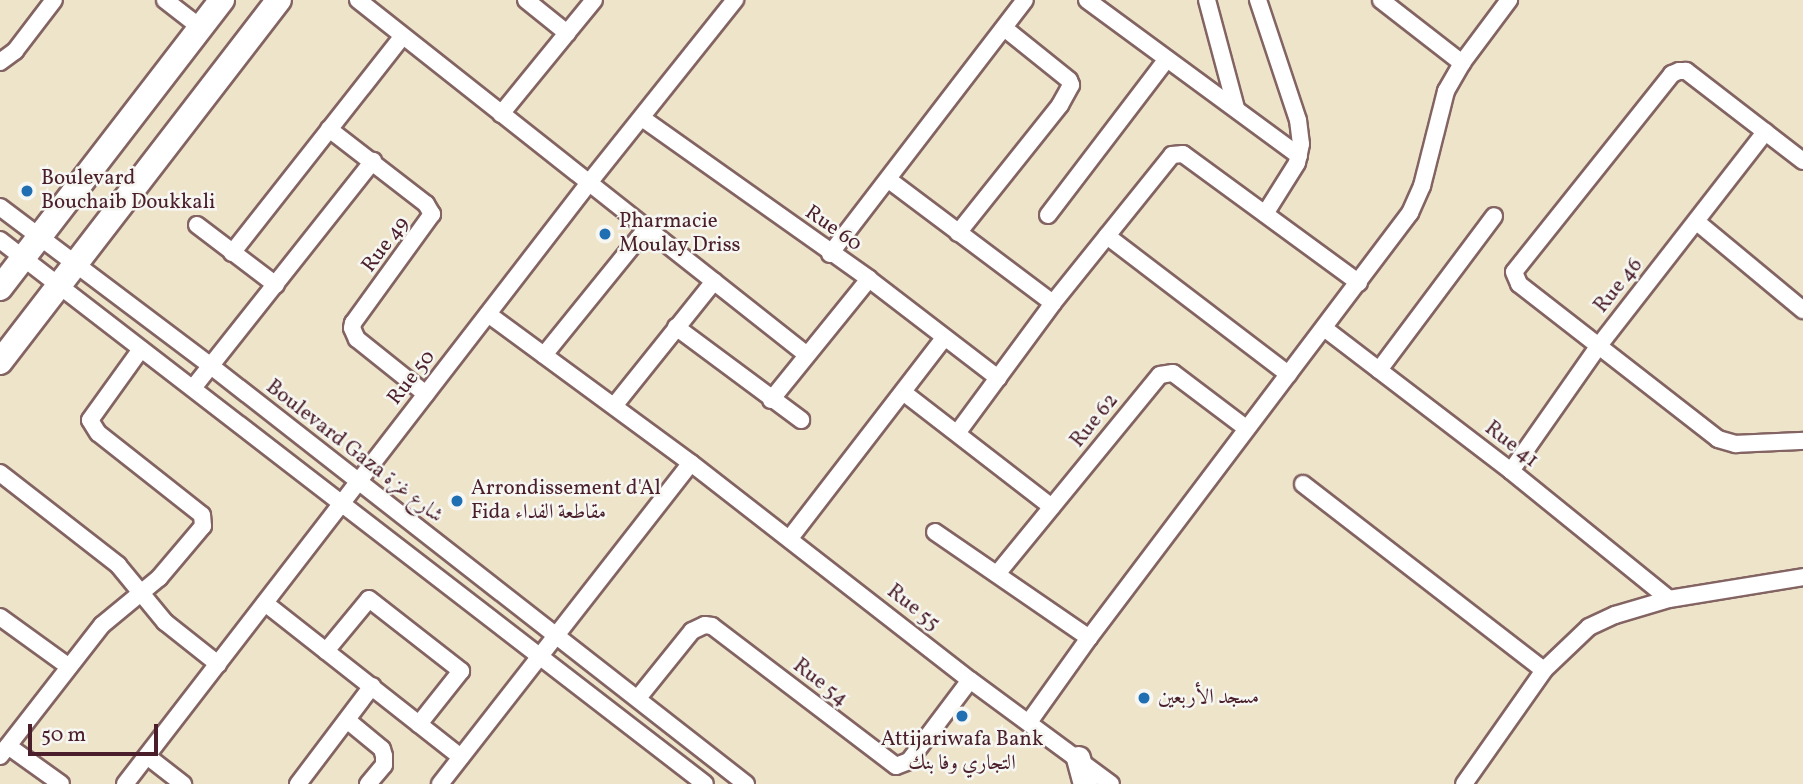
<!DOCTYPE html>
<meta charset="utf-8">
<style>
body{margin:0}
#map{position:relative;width:1803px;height:784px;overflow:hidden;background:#eee4ca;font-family:Vollkorn,Amiri,serif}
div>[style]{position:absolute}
.roads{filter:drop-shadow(2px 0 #836463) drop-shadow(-2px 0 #836463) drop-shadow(0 2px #836463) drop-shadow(0 -2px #836463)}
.street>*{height:16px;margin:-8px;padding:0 8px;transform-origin:8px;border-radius:8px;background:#fff}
.secondary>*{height:23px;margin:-11.5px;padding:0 11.5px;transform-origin:11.5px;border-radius:11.5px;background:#fff}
.primary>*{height:24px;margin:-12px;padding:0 12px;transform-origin:12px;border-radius:12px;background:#fff}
.dots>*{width:19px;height:19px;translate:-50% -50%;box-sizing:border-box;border:4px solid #f6f6f2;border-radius:50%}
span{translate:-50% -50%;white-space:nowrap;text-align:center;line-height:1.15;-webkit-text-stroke:5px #f6f6f2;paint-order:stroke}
.poi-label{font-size:21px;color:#4a1f2b}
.left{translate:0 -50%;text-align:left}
.street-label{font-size:21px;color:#4a1f2b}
.scale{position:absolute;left:28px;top:724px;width:130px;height:32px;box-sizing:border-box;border:4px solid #4a1f2b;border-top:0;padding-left:9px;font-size:21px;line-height:24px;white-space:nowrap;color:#4a1f2b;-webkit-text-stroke:5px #f6f6f2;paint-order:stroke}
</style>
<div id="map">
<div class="roads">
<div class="street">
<div style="left:165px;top:0;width:46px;rotate:37.9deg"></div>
<div style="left:358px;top:0;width:572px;rotate:38.33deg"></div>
<div style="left:526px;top:0;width:53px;rotate:38.8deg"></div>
<div style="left:1087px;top:0;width:263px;rotate:36.3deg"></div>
<div style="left:1207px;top:0;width:112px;rotate:75deg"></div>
<div style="left:1258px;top:0;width:126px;rotate:71.6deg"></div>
<div style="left:1298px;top:120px;width:24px;rotate:83deg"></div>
<div style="left:1301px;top:144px;width:19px;rotate:102deg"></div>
<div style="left:1297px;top:163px;width:60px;rotate:122.1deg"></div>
<div style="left:1381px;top:0;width:103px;rotate:37.9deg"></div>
<div style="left:0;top:62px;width:19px;rotate:-36deg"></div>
<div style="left:15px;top:51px;width:64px;rotate:-52.6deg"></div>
<div style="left:501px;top:114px;width:147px;rotate:-50.8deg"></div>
<div style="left:642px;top:118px;width:278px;rotate:35.3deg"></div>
<div style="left:869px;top:279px;width:163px;rotate:37.5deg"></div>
<div style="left:329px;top:129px;width:123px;rotate:37.7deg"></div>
<div style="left:426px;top:204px;width:12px;rotate:59deg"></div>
<div style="left:432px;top:214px;width:135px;rotate:125.9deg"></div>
<div style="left:353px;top:323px;width:5px;rotate:101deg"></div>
<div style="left:352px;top:328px;width:12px;rotate:66deg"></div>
<div style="left:357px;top:339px;width:88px;rotate:38.6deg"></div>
<div style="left:1803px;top:161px;width:148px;rotate:-142.4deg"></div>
<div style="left:1686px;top:71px;width:7px;rotate:180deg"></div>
<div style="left:1679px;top:71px;width:8px;rotate:157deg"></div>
<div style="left:1672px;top:74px;width:253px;rotate:128.6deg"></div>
<div style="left:1514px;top:272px;width:13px;rotate:67deg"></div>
<div style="left:1519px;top:284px;width:252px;rotate:37.9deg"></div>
<div style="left:1718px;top:439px;width:19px;rotate:16deg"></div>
<div style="left:1736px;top:444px;width:67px;rotate:-2.6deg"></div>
<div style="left:889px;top:180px;width:205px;rotate:36.9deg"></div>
<div style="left:0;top:207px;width:264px;rotate:37deg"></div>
<div style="left:211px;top:366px;width:679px;rotate:38deg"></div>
<div style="left:1048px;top:215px;width:196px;rotate:-52.7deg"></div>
<div style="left:1697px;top:222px;width:138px;rotate:39.7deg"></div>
<div style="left:197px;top:225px;width:99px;rotate:37.2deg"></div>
<div style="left:958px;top:233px;width:164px;rotate:-51.4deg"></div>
<div style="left:1060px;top:105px;width:23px;rotate:-61deg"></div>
<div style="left:1071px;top:85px;width:5px;rotate:-112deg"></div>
<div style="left:1069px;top:80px;width:83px;rotate:-141.3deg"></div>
<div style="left:1107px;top:236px;width:228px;rotate:37.3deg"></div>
<div style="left:0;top:240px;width:890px;rotate:37.65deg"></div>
<div style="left:232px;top:253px;width:275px;rotate:-51.8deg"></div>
<div style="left:830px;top:254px;width:320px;rotate:-52.5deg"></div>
<div style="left:488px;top:314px;width:252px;rotate:36.3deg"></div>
<div style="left:691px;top:463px;width:353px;rotate:37.9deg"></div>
<div style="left:970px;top:680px;width:175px;rotate:36.4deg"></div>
<div style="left:676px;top:327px;width:156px;rotate:36.6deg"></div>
<div style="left:1324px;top:328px;width:235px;rotate:37.4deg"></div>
<div style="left:1511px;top:471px;width:203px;rotate:39deg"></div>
<div style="left:544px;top:355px;width:162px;rotate:-51deg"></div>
<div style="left:1379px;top:370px;width:192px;rotate:-53.2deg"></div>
<div style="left:193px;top:388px;width:290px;rotate:-51.6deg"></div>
<div style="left:903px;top:392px;width:188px;rotate:37.7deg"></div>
<div style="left:771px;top:400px;width:156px;rotate:-51deg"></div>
<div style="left:614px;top:406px;width:160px;rotate:-51.3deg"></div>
<div style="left:958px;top:432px;width:160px;rotate:-53.6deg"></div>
<div style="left:1053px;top:303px;width:190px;rotate:-51.2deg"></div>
<div style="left:1172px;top:155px;width:11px;rotate:-5deg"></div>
<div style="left:1183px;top:154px;width:218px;rotate:36.2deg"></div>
<div style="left:1511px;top:471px;width:150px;rotate:-55deg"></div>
<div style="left:1597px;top:348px;width:274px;rotate:-52.1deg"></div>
<div style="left:0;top:473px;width:150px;rotate:37.9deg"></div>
<div style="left:118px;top:565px;width:74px;rotate:50.5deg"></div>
<div style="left:165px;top:622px;width:68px;rotate:38.4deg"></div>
<div style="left:1303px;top:484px;width:304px;rotate:37.7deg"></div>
<div style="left:935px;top:532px;width:187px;rotate:34.5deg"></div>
<div style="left:790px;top:538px;width:252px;rotate:-52.4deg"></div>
<div style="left:997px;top:574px;width:257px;rotate:-50.7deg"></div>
<div style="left:1160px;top:375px;width:13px;rotate:-9deg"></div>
<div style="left:1173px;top:373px;width:91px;rotate:37deg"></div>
<div style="left:265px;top:603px;width:249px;rotate:38.2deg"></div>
<div style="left:0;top:617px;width:85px;rotate:35.9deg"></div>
<div style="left:326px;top:651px;width:67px;rotate:-50.4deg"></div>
<div style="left:369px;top:599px;width:117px;rotate:38deg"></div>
<div style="left:461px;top:671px;width:68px;rotate:128.4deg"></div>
<div style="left:638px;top:698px;width:86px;rotate:-51.1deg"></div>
<div style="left:692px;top:631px;width:14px;rotate:-25deg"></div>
<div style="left:705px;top:625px;width:7px;rotate:8deg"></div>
<div style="left:712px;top:626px;width:231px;rotate:37.3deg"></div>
<div style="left:896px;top:766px;width:14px;rotate:-21deg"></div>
<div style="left:909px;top:761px;width:101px;rotate:-53deg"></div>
<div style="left:347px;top:720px;width:45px;rotate:39.6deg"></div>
<div style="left:382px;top:749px;width:7px;rotate:74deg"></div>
<div style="left:384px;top:756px;width:9px;rotate:90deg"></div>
<div style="left:384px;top:765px;width:25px;rotate:130deg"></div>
<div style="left:1029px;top:722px;width:103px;rotate:-54.5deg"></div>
<div style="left:1089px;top:638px;width:533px;rotate:-52.94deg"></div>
<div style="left:1410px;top:213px;width:30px;rotate:-66deg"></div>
<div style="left:1422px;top:186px;width:98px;rotate:-75.8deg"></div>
<div style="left:1446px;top:91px;width:32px;rotate:-60deg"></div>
<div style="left:1462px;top:63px;width:79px;rotate:-53.3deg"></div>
<div style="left:8px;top:746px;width:65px;rotate:35.6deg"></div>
<div style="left:0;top:756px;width:166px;rotate:-52.1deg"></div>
<div style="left:102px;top:625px;width:74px;rotate:-39.5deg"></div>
<div style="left:159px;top:578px;width:68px;rotate:-49.8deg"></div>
<div style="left:203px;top:526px;width:11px;rotate:-95deg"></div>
<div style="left:202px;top:515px;width:132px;rotate:-141.7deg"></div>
<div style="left:98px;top:433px;width:15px;rotate:-122deg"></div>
<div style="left:90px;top:420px;width:87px;rotate:-54.3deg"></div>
<div style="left:147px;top:756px;width:46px;rotate:37.9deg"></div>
<div style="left:125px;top:784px;width:758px;rotate:-52.34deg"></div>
<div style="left:588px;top:184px;width:236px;rotate:-51.4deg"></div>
<div style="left:298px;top:784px;width:123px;rotate:-52.9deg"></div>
<div style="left:440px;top:784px;width:407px;rotate:-52deg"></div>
<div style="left:1464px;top:784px;width:139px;rotate:-54.9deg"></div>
<div style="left:1544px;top:670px;width:62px;rotate:-43.7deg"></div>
<div style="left:1589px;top:627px;width:29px;rotate:-25deg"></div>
<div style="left:1615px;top:615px;width:56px;rotate:-16.5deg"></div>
<div style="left:1669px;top:599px;width:136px;rotate:-9.3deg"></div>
</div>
<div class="secondary">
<div style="left:1078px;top:758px;width:27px;rotate:75deg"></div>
</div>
<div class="primary">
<div style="left:0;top:288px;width:364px;rotate:-52.4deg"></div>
<div style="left:0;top:362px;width:457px;rotate:-52.4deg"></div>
</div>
</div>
<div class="dots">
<div style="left:27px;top:191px;background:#1f6fb2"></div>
<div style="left:605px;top:234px;background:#1f6fb2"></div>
<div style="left:457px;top:501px;background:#1f6fb2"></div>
<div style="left:1144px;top:698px;background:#1f6fb2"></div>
<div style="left:962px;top:716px;background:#1f6fb2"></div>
</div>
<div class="poi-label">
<span class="left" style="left:41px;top:191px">Boulevard<br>Bouchaib Doukkali</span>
<span class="left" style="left:619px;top:234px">Pharmacie<br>Moulay Driss</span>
<span class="left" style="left:471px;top:501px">Arrondissement d'Al<br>Fida مقاطعة الفداء</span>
<span class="left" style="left:1158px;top:698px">مسجد الأربعين</span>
<span style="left:962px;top:752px">Attijariwafa Bank<br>التجاري وفا بنك</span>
</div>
<div class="street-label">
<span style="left:833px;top:229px;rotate:35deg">Rue 60</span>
<span style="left:386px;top:245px;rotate:-53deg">Rue 49</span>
<span style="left:1619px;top:286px;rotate:-51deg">Rue 46</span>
<span style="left:412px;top:378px;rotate:-52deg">Rue 50</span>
<span style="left:1095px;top:421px;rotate:-51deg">Rue 62</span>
<span style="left:1511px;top:445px;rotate:38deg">Rue 41</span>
<span style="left:354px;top:452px;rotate:38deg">Boulevard Gaza شارع غزة</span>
<span style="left:913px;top:608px;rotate:38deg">Rue 55</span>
<span style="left:820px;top:683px;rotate:38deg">Rue 54</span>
</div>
<div class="scale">50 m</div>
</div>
